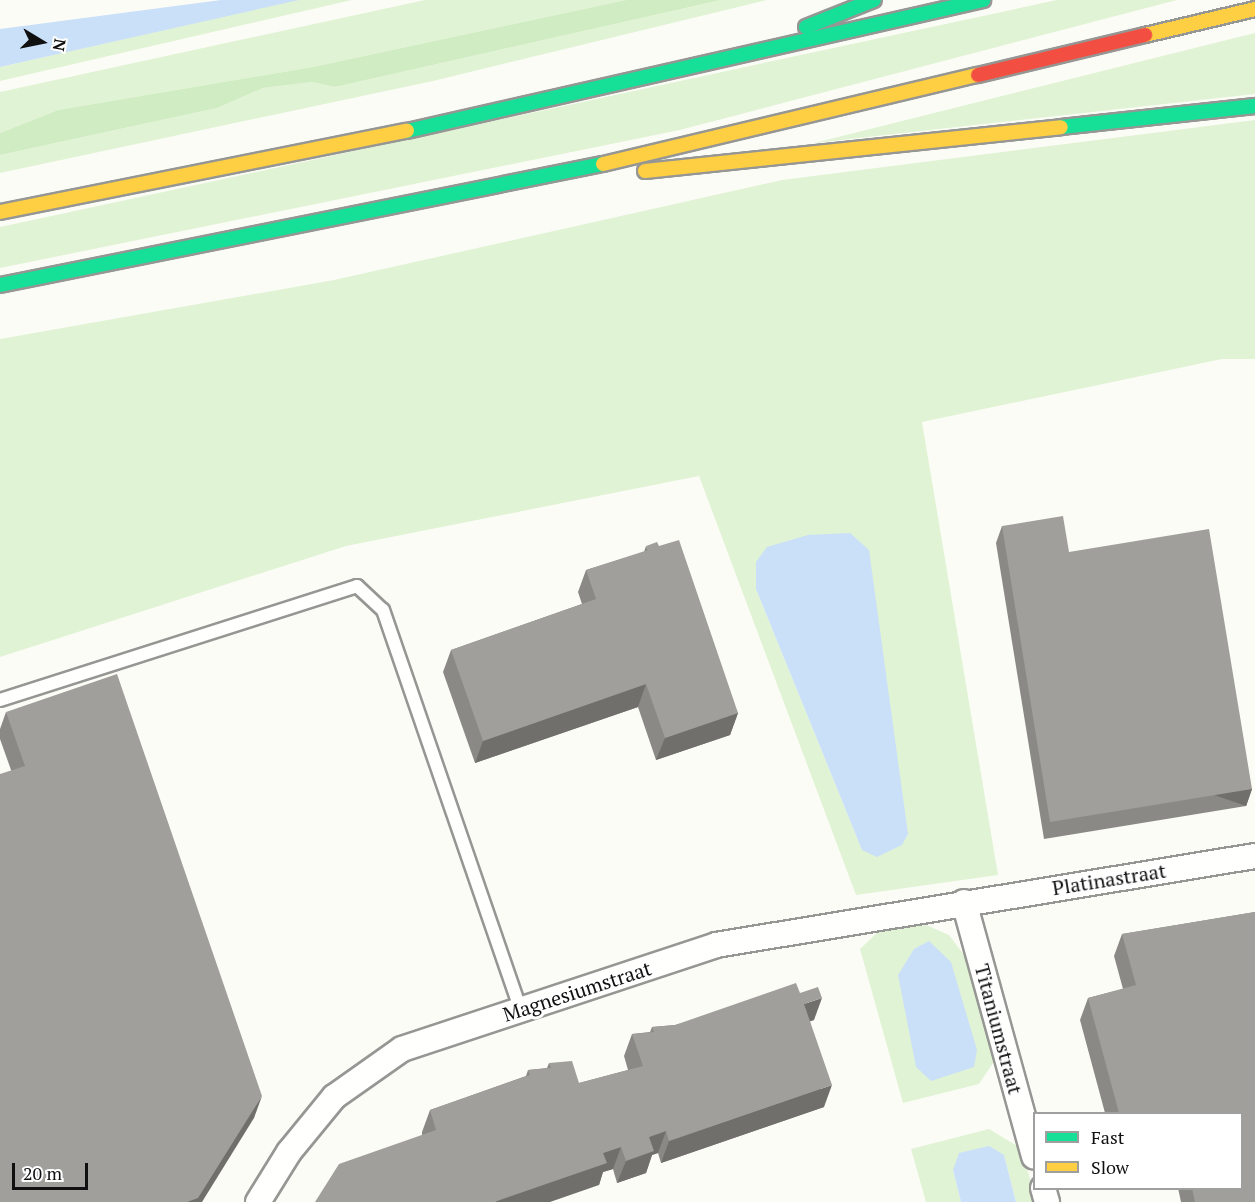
<!DOCTYPE html>
<style>
body{margin:0}
#map{position:relative;width:1255px;height:1202px;overflow:hidden;background:#fcfcf6;font-family:"PT Serif",serif}
div>[style]{position:absolute}
.green>*{inset:0;background:#e1f3d5}
.forest>*{inset:0;background:#d0ecc2}
.water>*{inset:0;background:#cae0f8}
.roads{filter:drop-shadow(2px 0 #969694) drop-shadow(-2px 0 #969694) drop-shadow(0 2px #969694) drop-shadow(0 -2px #969694)}
.lane>*{height:12px;margin:-6px;padding:0 6px;transform-origin:6px;border-radius:6px;background:#fffffe}
.street>*{height:24px;margin:-12px;padding:0 12px;transform-origin:12px;border-radius:12px;background:#fffffe}
.fast>*{height:14px;margin:-7px;padding:0 7px;transform-origin:7px;border-radius:7px;background:#16e098}
.slow>*{height:14px;margin:-7px;padding:0 7px;transform-origin:7px;border-radius:7px;background:#ffcf43}
.jam>*{height:14px;margin:-7px;padding:0 7px;transform-origin:7px;border-radius:7px;background:#f24e42}
.wall>*{inset:0;background:#8a8985}
.shaded-wall>*{inset:0;background:#706f6c;transform-origin:0 0}
.building>*{inset:0;background:#a09f9b}
span{translate:-50% -50%;white-space:nowrap;text-align:center;line-height:1.15;-webkit-text-stroke:6px #fff;paint-order:stroke}
.street-label{font-size:20px;color:#101010}
.legend{position:absolute;left:1033px;top:1112px;width:210px;height:78px;box-sizing:border-box;background:#fff;border:2px solid #9f9f9f;margin:0;padding:8px 10px;list-style:none;font-size:18px;color:#101010}
.legend li{display:flex;align-items:center;gap:12px;height:30px}
.legend b{width:30px;border:2px solid #9f9f9f}
.north{position:absolute;left:12px;top:12px;width:60px;height:60px;-webkit-text-stroke:4px #fff;paint-order:stroke;rotate:100deg;font-size:16px;font-weight:700;line-height:24px;text-align:center;color:#101010}
.north::after{content:'';display:block;margin:auto;width:21px;height:27px;background:#101010;clip-path:polygon(50% 0,100% 100%,50% 72%,0 100%)}
.scale{position:absolute;left:12px;top:1163px;width:76px;height:27px;box-sizing:border-box;border:3px solid #101010;border-top:0;padding-left:8px;font-size:18px;line-height:21px;white-space:nowrap;color:#101010;-webkit-text-stroke:4px #fff;paint-order:stroke}
</style>
<div id="map">
<div class="green">
<div style="clip-path:polygon(294px 0,352px 0,0 81px,0 67px)"></div>
<div style="clip-path:polygon(425px 0,626px 0,313px 67px,58px 110px,0 133px,0 92px)"></div>
<div style="clip-path:polygon(721px 0,767px 0,433px 81px,0 173px,0 155px,217px 108px,263px 88px,312px 82px,335px 87px)"></div>
<div style="clip-path:polygon(1057px 0,1177px 0,680px 130px,0 268px,0 227px)"></div>
<div style="clip-path:polygon(1255px 33px,1255px 94px,814px 143px)"></div>
<div style="clip-path:polygon(evenodd,1255px 120px,1255px 359px,1222px 359px,922px 422px,998px 875px,856px 895px,699px 476px,346px 546px,0 657px,0 339px,334px 280px,782px 180px,1255px 120px,756px 562px,862px 850px,756px 589px,756px 562px)"></div>
<div style="clip-path:polygon(926px 925px,949px 935px,968px 960px,995px 1060px,979px 1084px,903px 1103px,860px 949px,879px 931px)"></div>
<div style="clip-path:polygon(989px 1129px,1022px 1149px,1036px 1202px,1016px 1202px,1004px 1155px,953px 1170px,961px 1202px,926px 1202px,911px 1149px)"></div>
</div>
<div class="forest">
<div style="clip-path:polygon(626px 0,721px 0,335px 87px,312px 82px,263px 88px,217px 108px,0 155px,0 133px,58px 110px,313px 67px)"></div>
</div>
<div class="water">
<div style="clip-path:polygon(221px 0,299px 0,0 67px,0 29px)"></div>
<div style="clip-path:polygon(850px 533px,869px 550px,908px 834px,902px 845px,877px 857px,862px 850px,756px 589px,756px 562px,767px 547px,808px 535px)"></div>
<div style="clip-path:polygon(929px 941px,951px 962px,977px 1050px,974px 1067px,931px 1081px,916px 1067px,898px 975px,914px 949px)"></div>
<div style="clip-path:polygon(989px 1146px,1004px 1155px,1016px 1202px,961px 1202px,953px 1170px,959px 1153px)"></div>
</div>
<div class="roads">
<div class="lane">
<div style="left:0;top:700px;width:375px;rotate:-17.7deg"></div>
<div style="left:357px;top:586px;width:35px;rotate:43deg"></div>
<div style="left:383px;top:610px;width:423px;rotate:71deg"></div>
</div>
<div class="street">
<div style="left:964px;top:902px;width:264px;rotate:74.6deg"></div>
<div style="left:1043px;top:1188px;width:15px;rotate:74deg"></div>
<div style="left:258px;top:1202px;width:59px;rotate:-58.2deg"></div>
<div style="left:289px;top:1152px;width:71px;rotate:-50.7deg"></div>
<div style="left:334px;top:1097px;width:83px;rotate:-35.2deg"></div>
<div style="left:402px;top:1049px;width:331px;rotate:-18.3deg"></div>
<div style="left:716px;top:945px;width:546px;rotate:-9.38deg"></div>
</div>
<div class="fast">
<div style="left:806px;top:27px;width:73px;rotate:-21.7deg"></div>
<div style="left:1061px;top:127px;width:195px;rotate:-6.2deg"></div>
<div style="left:407px;top:131px;width:591px;rotate:-12.81deg"></div>
<div style="left:0;top:285px;width:615px;rotate:-11.35deg"></div>
</div>
<div class="slow">
<div style="left:1145px;top:35px;width:113px;rotate:-13.3deg"></div>
<div style="left:603px;top:164px;width:385px;rotate:-13.4deg"></div>
<div style="left:645px;top:171px;width:418px;rotate:-6deg"></div>
<div style="left:0;top:212px;width:415px;rotate:-11.3deg"></div>
</div>
<div class="jam">
<div style="left:978px;top:75px;width:172px;rotate:-13.5deg"></div>
</div>
</div>
<div class="wall">
<div style="clip-path:polygon(1002px 526px,1069px 552px,1252px 789px,1246px 806px,1044px 839px,996px 543px)"></div>
<div style="clip-path:polygon(646px 546px,738px 713px,730px 735px,656px 760px,638px 707px,475px 763px,443px 672px,451px 650px,582px 604px,578px 592px,586px 570px,644px 552px)"></div>
<div style="clip-path:polygon(6px 712px,254px 1118px,11px 770px,0 739px,0 729px)"></div>
<div style="clip-path:polygon(1255px 912px,1255px 1202px,1181px 1202px,1178px 1188px,1242px 1188px,1242px 1113px,1105px 1113px,1080px 1020px,1088px 998px,1123px 989px,1114px 956px,1122px 934px)"></div>
<div style="clip-path:polygon(800px 993px,814px 1020px,810px 1021px,824px 1107px,661px 1163px,658px 1153px,652px 1155px,646px 1173px,617px 1183px,613px 1169px,603px 1172px,599px 1185px,422px 1135px,422px 1132px,430px 1110px,526px 1076px,528px 1070px,547px 1068px,549px 1063px,579px 1083px,628px 1070px,624px 1056px,632px 1034px,650px 1032px,652px 1027px,675px 1025px)"></div>
</div>
<div class="shaded-wall">
<div style="clip-path:polygon(646px 684px,638px 707px,475px 763px,483px 741px)"></div>
<div style="clip-path:polygon(738px 713px,730px 735px,656px 760px,665px 738px)"></div>
<div style="left:1252px;top:789px;width:18px;height:205px;rotate:109deg"></div>
<div style="clip-path:polygon(822px 998px,814px 1020px,796px 1026px,804px 1004px)"></div>
<div style="clip-path:polygon(832px 1085px,824px 1107px,661px 1163px,669px 1141px)"></div>
<div style="clip-path:polygon(262px 1096px,254px 1118px,202px 1202px,187px 1202px)"></div>
<div style="clip-path:polygon(666px 1131px,658px 1153px,652px 1155px,646px 1173px,617px 1183px,626px 1161px,649px 1137px)"></div>
<div style="clip-path:polygon(621px 1147px,613px 1169px,603px 1172px,599px 1185px,550px 1202px,494px 1202px,603px 1153px)"></div>
</div>
<div class="building">
<div style="clip-path:polygon(1063px 516px,1069px 552px,1209px 529px,1252px 789px,1050px 822px,1002px 526px)"></div>
<div style="clip-path:polygon(679px 540px,738px 713px,665px 738px,646px 684px,483px 741px,451px 650px,596px 599px,586px 570px,648px 550px,646px 546px,657px 542px,659px 546px)"></div>
<div style="clip-path:polygon(117px 674px,262px 1096px,198px 1198px,187px 1202px,0 1202px,0 774px,25px 766px,6px 712px)"></div>
<div style="clip-path:polygon(1255px 912px,1255px 1202px,1195px 1202px,1192px 1188px,1242px 1188px,1242px 1113px,1119px 1113px,1088px 998px,1136px 985px,1122px 934px)"></div>
<div style="clip-path:polygon(796px 983px,800px 993px,818px 987px,822px 998px,804px 1004px,832px 1085px,669px 1141px,666px 1131px,649px 1137px,654px 1151px,626px 1161px,621px 1147px,603px 1153px,607px 1163px,494px 1202px,315px 1202px,339px 1164px,436px 1130px,430px 1110px,530px 1075px,528px 1070px,551px 1068px,549px 1063px,572px 1061px,579px 1083px,643px 1066px,632px 1034px,654px 1032px,652px 1027px,675px 1025px)"></div>
</div>
<div class="street-label">
<span style="left:1109px;top:879px;rotate:-9deg">Platinastraat</span>
<span style="left:577px;top:991px;rotate:-18deg">Magnesiumstraat</span>
<span style="left:999px;top:1029px;rotate:75deg">Titaniumstraat</span>
</div>
<ul class="legend">
<li><b style="height:8px;background:#16e098"></b>Fast</li>
<li><b style="height:8px;background:#ffcf43"></b>Slow</li>
</ul>
<div class="north">N</div>
<div class="scale">20 m</div>
</div>
